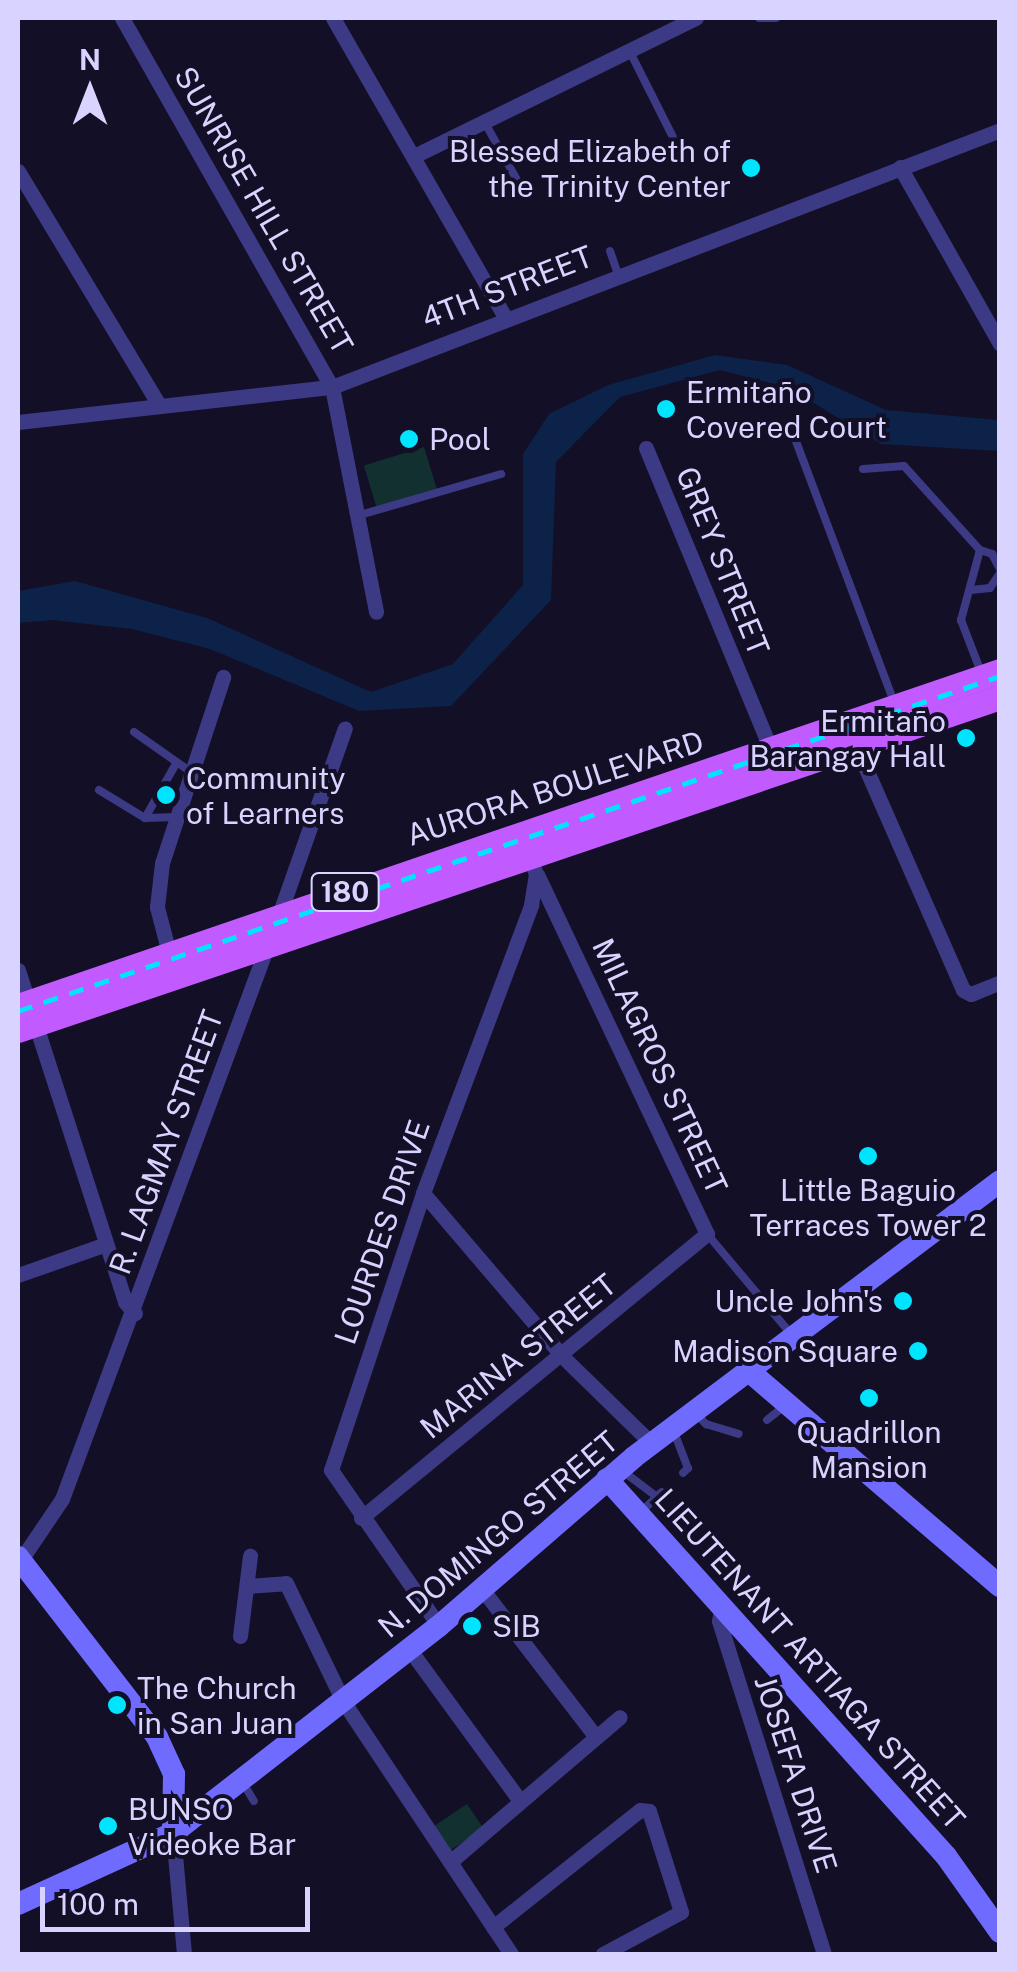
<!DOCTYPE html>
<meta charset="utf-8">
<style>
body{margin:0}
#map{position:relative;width:1017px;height:1972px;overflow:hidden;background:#130f26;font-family:"Public Sans",sans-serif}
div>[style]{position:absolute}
.green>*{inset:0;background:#12302f;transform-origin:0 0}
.water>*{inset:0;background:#0c2248}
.lane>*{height:8px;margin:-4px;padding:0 4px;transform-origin:4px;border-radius:4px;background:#3d3a85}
.street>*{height:15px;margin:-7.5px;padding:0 7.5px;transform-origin:7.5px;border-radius:7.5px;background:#3d3a85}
.secondary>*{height:22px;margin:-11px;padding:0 11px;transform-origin:11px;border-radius:11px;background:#6f6bff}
.primary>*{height:25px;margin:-12.5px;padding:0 12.5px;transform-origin:12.5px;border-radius:12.5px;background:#c25bff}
.rail>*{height:5px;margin-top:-2.5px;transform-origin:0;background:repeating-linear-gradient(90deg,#00e5ff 0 15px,transparent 0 27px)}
.dots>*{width:28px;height:28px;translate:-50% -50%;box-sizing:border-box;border:5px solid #130f26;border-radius:50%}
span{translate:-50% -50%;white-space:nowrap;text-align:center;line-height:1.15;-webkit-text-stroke:8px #130f26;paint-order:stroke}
.shield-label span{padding:2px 8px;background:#130f26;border:2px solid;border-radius:8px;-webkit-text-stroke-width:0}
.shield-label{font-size:28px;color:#d9d4ff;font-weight:700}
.poi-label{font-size:30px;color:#d9d4ff}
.right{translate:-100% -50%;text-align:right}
.left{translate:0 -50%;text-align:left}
.street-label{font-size:30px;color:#d9d4ff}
.frame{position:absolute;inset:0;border:20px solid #d9d4ff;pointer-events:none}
.north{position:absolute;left:40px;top:40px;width:100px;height:100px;-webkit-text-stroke:8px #130f26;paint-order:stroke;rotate:0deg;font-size:28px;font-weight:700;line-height:40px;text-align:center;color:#d9d4ff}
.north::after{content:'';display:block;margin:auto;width:35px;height:45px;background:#d9d4ff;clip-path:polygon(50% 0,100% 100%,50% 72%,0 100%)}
.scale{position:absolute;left:40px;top:1887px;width:270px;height:45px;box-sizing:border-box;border:5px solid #d9d4ff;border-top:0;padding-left:12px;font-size:30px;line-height:35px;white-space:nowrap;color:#d9d4ff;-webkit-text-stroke:8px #130f26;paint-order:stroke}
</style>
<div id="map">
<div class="green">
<div style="left:424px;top:447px;width:44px;height:63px;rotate:73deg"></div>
<div style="left:467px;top:1804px;width:29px;height:40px;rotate:56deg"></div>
</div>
<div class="water">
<div style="clip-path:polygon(715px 355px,787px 365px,886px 410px,999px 420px,999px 451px,881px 444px,789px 388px,720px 370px,620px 397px,556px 462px,551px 600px,451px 706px,359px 711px,210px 649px,132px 629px,52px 620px,18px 623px,18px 591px,75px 581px,207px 618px,371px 692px,453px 664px,523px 585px,523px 454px,549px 414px,608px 385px)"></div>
</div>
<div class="lane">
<div style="left:759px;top:18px;width:17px"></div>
<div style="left:629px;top:50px;width:120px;rotate:63.2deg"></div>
<div style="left:485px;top:123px;width:76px;rotate:60.7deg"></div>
<div style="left:610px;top:251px;width:24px;rotate:71deg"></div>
<div style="left:794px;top:436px;width:284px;rotate:69.4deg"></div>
<div style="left:863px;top:469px;width:41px;rotate:-4.2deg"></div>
<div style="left:904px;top:466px;width:113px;rotate:47.9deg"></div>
<div style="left:980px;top:550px;width:73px;rotate:105.2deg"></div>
<div style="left:961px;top:620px;width:56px;rotate:69deg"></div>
<div style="left:360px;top:515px;width:147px;rotate:-16.2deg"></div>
<div style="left:980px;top:550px;width:13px;rotate:18deg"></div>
<div style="left:992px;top:554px;width:17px;rotate:62deg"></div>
<div style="left:971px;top:590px;width:19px;rotate:-6deg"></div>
<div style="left:990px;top:588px;width:18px;rotate:-56deg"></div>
<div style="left:134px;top:732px;width:70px;rotate:35.1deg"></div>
<div style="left:99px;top:790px;width:54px;rotate:31.3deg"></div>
<div style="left:145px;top:818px;width:31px;rotate:-2deg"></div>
<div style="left:145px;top:818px;width:64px;rotate:-60.3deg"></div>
<div style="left:708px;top:1235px;width:131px;rotate:50deg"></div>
<div style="left:695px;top:1413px;width:16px;rotate:45deg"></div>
<div style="left:706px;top:1424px;width:34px;rotate:17deg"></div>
<div style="left:767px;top:1420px;width:21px;rotate:-39deg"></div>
<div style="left:674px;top:1432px;width:39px;rotate:69deg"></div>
<div style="left:688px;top:1468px;width:7px;rotate:135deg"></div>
<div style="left:624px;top:1472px;width:40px;rotate:37deg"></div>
<div style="left:640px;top:1513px;width:30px;rotate:-44deg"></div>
<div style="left:243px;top:1783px;width:21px;rotate:59deg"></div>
</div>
<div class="street">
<div style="left:122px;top:18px;width:425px;rotate:60.4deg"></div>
<div style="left:332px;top:387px;width:229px;rotate:78.9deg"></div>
<div style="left:333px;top:18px;width:345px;rotate:60.1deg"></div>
<div style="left:414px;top:156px;width:314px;rotate:-26.1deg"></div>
<div style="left:900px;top:167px;width:203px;rotate:60.5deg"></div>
<div style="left:18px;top:171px;width:273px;rotate:58.9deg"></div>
<div style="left:18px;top:422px;width:316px;rotate:-6.4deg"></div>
<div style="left:332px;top:387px;width:716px;rotate:-21.04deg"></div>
<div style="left:646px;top:448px;width:327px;rotate:67.5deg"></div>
<div style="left:856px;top:746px;width:266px;rotate:66.3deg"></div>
<div style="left:963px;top:990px;width:9px;rotate:27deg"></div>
<div style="left:971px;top:994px;width:31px;rotate:-22deg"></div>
<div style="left:278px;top:918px;width:201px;rotate:-70.6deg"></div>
<div style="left:169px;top:953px;width:48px;rotate:-104.6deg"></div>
<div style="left:157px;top:907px;width:44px;rotate:-83.5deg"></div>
<div style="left:162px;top:863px;width:196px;rotate:-71.8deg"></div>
<div style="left:18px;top:970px;width:349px;rotate:72.1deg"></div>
<div style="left:125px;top:1302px;width:15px;rotate:48deg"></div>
<div style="left:423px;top:1193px;width:216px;rotate:49.5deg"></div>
<div style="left:563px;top:1357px;width:124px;rotate:44.3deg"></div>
<div style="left:18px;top:1275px;width:93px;rotate:-19.4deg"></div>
<div style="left:361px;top:1518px;width:448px;rotate:-39.4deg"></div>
<div style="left:707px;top:1234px;width:397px;rotate:-115.3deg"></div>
<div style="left:18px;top:1564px;width:78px;rotate:-55.9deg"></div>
<div style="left:62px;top:1499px;width:592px;rotate:-69.64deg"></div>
<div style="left:247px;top:1586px;width:39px;rotate:-4deg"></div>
<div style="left:286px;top:1583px;width:131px;rotate:64.2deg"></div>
<div style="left:343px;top:1701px;width:304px;rotate:56.4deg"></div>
<div style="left:482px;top:1589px;width:187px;rotate:52.4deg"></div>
<div style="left:721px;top:1609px;width:12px;rotate:99deg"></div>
<div style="left:719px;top:1621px;width:349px;rotate:72.5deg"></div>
<div style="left:439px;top:1626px;width:190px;rotate:-124.7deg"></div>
<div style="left:331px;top:1470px;width:292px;rotate:-71.6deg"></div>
<div style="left:423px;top:1193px;width:308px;rotate:-69.4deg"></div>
<div style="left:531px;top:905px;width:31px;rotate:-81deg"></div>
<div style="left:536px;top:874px;width:24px;rotate:-109deg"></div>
<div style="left:240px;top:1636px;width:81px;rotate:-82.9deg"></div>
<div style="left:410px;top:1650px;width:187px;rotate:53.9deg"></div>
<div style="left:173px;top:1833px;width:121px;rotate:84.8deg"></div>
<div style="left:450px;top:1862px;width:223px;rotate:-40.5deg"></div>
<div style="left:493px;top:1927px;width:188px;rotate:-38.5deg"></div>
<div style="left:640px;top:1810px;width:9px;rotate:6deg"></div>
<div style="left:649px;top:1811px;width:106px;rotate:72.4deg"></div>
<div style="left:681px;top:1912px;width:89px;rotate:151.7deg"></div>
</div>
<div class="secondary">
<div style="left:750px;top:1372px;width:329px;rotate:40.6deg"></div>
<div style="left:607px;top:1479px;width:507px;rotate:48.04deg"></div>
<div style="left:946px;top:1856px;width:93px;rotate:54.6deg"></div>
<div style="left:18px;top:1557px;width:227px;rotate:52.3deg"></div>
<div style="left:157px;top:1737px;width:41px;rotate:65.3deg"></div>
<div style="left:174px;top:1774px;width:59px;rotate:91deg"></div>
<div style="left:18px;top:1904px;width:170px;rotate:-24.6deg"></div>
<div style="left:173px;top:1833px;width:337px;rotate:-37.9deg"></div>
<div style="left:439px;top:1626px;width:258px;rotate:-40.9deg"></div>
<div style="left:634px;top:1457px;width:458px;rotate:-37deg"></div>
</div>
<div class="primary">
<div style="left:18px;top:1006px;width:1038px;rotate:-18.84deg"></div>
<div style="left:18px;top:1030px;width:1037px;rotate:-18.73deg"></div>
</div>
<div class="rail">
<div style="left:18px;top:1011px;width:1038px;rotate:-18.84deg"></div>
</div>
<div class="dots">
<div style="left:751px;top:168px;background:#00e5ff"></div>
<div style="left:666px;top:409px;background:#00e5ff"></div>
<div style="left:409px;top:439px;background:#00e5ff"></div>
<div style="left:966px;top:738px;background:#00e5ff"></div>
<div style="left:166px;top:795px;background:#00e5ff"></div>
<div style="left:868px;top:1156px;background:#00e5ff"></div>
<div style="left:903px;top:1301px;background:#00e5ff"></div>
<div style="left:918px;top:1351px;background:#00e5ff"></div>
<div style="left:869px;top:1398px;background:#00e5ff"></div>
<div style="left:472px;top:1626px;background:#00e5ff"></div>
<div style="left:117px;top:1705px;background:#00e5ff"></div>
<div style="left:108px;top:1826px;background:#00e5ff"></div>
</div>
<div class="shield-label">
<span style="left:345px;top:892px">180</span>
</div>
<div class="poi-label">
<span class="right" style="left:731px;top:168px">Blessed Elizabeth of<br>the Trinity Center</span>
<span class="left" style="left:686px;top:409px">Ermitaño<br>Covered Court</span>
<span class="left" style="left:429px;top:439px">Pool</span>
<span class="right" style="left:946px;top:738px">Ermitaño<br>Barangay Hall</span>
<span class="left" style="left:186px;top:795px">Community<br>of Learners</span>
<span style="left:868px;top:1207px">Little Baguio<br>Terraces Tower 2</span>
<span class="right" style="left:883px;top:1301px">Uncle John's</span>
<span class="right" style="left:898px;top:1351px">Madison Square</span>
<span style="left:869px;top:1449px">Quadrillon<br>Mansion</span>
<span class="left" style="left:492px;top:1626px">SIB</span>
<span class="left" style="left:137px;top:1705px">The Church<br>in San Juan</span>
<span class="left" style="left:128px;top:1826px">BUNSO<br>Videoke Bar</span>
</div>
<div class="street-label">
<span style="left:264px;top:210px;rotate:60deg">SUNRISE HILL STREET</span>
<span style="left:507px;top:287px;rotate:-21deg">4TH STREET</span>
<span style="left:723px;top:561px;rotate:68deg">GREY STREET</span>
<span style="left:555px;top:788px;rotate:-18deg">AURORA BOULEVARD</span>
<span style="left:660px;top:1066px;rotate:65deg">MILAGROS STREET</span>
<span style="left:166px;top:1142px;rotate:-70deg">R. LAGMAY STREET</span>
<span style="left:382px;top:1232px;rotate:-71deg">LOURDES DRIVE</span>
<span style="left:518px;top:1356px;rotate:-39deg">MARINA STREET</span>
<span style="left:498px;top:1534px;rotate:-40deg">N. DOMINGO STREET</span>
<span style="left:810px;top:1659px;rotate:48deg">LIEUTENANT ARTIAGA STREET</span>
<span style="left:796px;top:1774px;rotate:72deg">JOSEFA DRIVE</span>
</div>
<div class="frame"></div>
<div class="north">N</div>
<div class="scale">100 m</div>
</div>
